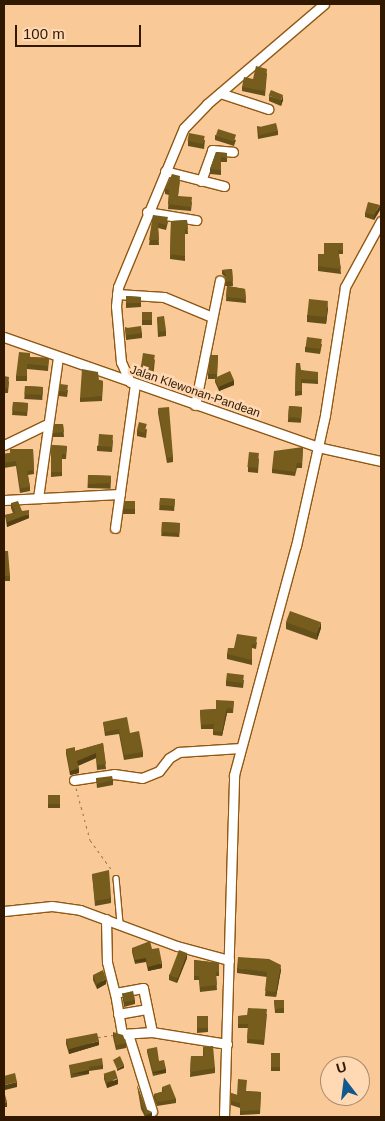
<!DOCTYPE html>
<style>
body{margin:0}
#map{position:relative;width:385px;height:1121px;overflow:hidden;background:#fac998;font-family:Arial,sans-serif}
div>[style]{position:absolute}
.path>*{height:1px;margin-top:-0.5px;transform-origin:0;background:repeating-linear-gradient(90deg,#98734e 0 2.5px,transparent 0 6.5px)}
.roads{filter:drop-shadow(1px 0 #8f5813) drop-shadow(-1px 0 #8f5813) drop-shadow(0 1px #8f5813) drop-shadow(0 -1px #8f5813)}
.service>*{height:4.5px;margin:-2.25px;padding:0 2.25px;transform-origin:2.25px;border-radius:2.25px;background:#fff}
.minor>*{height:9px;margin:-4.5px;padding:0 4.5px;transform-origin:4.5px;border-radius:4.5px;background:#fff}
.wall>*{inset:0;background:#65501a;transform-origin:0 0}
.shaded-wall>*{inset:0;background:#534115;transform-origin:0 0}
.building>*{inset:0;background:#765d1e;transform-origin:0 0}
span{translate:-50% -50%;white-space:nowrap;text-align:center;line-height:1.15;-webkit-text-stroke:5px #fed9b4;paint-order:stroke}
.street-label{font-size:12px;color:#301900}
.frame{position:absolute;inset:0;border:5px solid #301900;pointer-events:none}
.north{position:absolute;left:320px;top:1056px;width:50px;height:50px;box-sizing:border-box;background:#fed9b4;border:1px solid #ac8c6c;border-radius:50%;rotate:345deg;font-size:14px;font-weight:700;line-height:20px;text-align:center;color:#301900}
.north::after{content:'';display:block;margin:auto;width:18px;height:22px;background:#11598d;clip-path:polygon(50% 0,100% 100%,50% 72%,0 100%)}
.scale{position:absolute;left:15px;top:25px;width:126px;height:22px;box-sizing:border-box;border:2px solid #301900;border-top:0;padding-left:6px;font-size:15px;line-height:18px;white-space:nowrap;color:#301900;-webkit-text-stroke:4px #fed9b4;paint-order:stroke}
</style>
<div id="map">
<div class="path">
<div style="left:76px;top:788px;width:54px;rotate:74.9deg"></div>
<div style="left:90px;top:840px;width:39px;rotate:54deg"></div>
<div style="left:98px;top:1037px;width:16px;rotate:-7deg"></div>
</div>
<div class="roads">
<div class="service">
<div style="left:116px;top:878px;width:45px;rotate:84.9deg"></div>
</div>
<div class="minor">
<div style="left:220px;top:93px;width:51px;rotate:18.4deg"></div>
<div style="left:165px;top:171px;width:61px;rotate:14.3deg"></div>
<div style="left:201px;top:181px;width:33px;rotate:-70deg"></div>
<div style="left:212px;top:150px;width:21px;rotate:5deg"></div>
<div style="left:147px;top:212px;width:50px;rotate:9.3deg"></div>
<div style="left:117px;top:294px;width:47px;rotate:3.7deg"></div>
<div style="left:164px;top:297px;width:52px;rotate:22.6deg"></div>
<div style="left:4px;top:337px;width:333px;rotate:19.3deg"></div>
<div style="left:318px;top:447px;width:65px;rotate:12.5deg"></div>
<div style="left:130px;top:382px;width:22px;rotate:-114deg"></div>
<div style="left:121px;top:362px;width:56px;rotate:-95.1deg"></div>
<div style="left:116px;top:306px;width:19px;rotate:-84deg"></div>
<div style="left:118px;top:287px;width:172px;rotate:-67.5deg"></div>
<div style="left:184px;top:128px;width:33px;rotate:-46deg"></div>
<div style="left:207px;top:104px;width:154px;rotate:-40.5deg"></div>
<div style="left:195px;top:405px;width:127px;rotate:-78.7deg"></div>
<div style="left:4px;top:445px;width:48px;rotate:-26deg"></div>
<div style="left:38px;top:498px;width:142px;rotate:-81.9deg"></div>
<div style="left:4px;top:500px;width:116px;rotate:-3deg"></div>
<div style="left:115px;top:528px;width:145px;rotate:-82.1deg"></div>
<div style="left:74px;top:780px;width:40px;rotate:-8.5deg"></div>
<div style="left:114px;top:774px;width:28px;rotate:8deg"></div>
<div style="left:142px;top:778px;width:18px;rotate:-22deg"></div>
<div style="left:159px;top:771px;width:16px;rotate:-52deg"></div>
<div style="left:169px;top:758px;width:12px;rotate:-31deg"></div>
<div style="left:179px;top:752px;width:61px;rotate:-3.8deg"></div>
<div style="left:4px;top:911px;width:48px;rotate:-5.9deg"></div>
<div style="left:52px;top:906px;width:28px;rotate:8deg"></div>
<div style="left:80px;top:910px;width:103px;rotate:20.4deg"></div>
<div style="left:177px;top:946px;width:54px;rotate:15.1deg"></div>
<div style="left:106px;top:919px;width:43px;rotate:88.7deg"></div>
<div style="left:107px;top:962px;width:33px;rotate:76deg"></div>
<div style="left:118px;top:1014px;width:27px;rotate:-10deg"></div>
<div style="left:152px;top:1032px;width:45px;rotate:-101.6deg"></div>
<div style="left:143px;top:988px;width:28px;rotate:170deg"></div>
<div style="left:115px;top:993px;width:42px;rotate:80.3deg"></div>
<div style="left:122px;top:1034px;width:30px;rotate:-4deg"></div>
<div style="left:152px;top:1032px;width:76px;rotate:9.1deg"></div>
<div style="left:128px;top:1034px;width:81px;rotate:72.7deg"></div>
<div style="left:224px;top:1117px;width:342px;rotate:-88.3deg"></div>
<div style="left:234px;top:775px;width:237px;rotate:-74.9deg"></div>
<div style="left:296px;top:546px;width:134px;rotate:-77.5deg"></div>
<div style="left:325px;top:415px;width:130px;rotate:-81.1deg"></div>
<div style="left:345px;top:287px;width:75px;rotate:-61.4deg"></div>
</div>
</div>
<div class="wall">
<div style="clip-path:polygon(267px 73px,265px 96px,242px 91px,242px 87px,253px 79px)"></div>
<div style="clip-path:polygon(269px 96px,283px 100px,281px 106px,269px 101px)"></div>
<div style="clip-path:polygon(257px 126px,278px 131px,278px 135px,258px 139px)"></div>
<div style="clip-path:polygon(215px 135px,236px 140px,234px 146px,215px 140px)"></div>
<div style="clip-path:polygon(205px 140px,204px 149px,188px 146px,188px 141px)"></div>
<div style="clip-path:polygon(216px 152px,227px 153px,227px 162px,221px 162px,221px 175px,210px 174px,210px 169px)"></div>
<div style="clip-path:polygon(180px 181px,178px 196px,192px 202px,191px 211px,168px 209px,169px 195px,165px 194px,165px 189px)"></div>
<div style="clip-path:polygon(380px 210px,374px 220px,365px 217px,365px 213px)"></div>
<div style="clip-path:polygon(153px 215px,168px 222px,166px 230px,158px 228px,159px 245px,149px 245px)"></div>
<div style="clip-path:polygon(187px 220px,188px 234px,185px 234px,185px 261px,170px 259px,171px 221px)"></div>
<div style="clip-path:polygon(343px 243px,343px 254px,339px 254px,341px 274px,318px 271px,318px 254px,324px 254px)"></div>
<div style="clip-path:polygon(232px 269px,233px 286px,228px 286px,245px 289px,246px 303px,226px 301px,227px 286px,225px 286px,226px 278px,222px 274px,222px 270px)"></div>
<div style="clip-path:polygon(126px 296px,141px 297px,141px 307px,126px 308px)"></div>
<div style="clip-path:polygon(328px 308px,326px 324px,307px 322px,307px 315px)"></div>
<div style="left:152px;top:312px;width:13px;height:10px;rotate:90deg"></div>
<div style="clip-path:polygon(157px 317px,166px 331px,166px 336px,158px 337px)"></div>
<div style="clip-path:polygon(125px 327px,142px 333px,142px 338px,126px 340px)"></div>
<div style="clip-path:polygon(322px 344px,320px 354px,305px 352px,305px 347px)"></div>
<div style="clip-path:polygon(218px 355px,217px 377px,234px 385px,219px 391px,215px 382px,215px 379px,208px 379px,208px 374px)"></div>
<div style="clip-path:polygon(30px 357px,49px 358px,48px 371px,27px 369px,27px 381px,16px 381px,16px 376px)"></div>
<div style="clip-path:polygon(155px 359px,153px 379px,141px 378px,141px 373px)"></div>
<div style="clip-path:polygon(296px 363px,301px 370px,318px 376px,318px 384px,302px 383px,302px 395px,295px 396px)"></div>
<div style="clip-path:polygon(4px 376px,9px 382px,8px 393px,4px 393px)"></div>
<div style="clip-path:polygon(99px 380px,103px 381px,102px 401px,80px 402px,80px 398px)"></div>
<div style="left:25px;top:386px;width:18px;height:13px;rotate:3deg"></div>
<div style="clip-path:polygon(68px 390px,67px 397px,59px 396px,59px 391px)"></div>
<div style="left:13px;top:402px;width:15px;height:13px;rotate:4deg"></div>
<div style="left:289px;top:406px;width:13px;height:16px;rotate:4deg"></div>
<div style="clip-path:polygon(158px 408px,173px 457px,173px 462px,167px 463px,158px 413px)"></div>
<div style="clip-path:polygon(63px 424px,64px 437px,53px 437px,53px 433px)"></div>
<div style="clip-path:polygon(147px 429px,146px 438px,137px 436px,137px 431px)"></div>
<div style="clip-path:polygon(113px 440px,112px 452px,97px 451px,97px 446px)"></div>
<div style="clip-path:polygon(51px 445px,67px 446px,66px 459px,62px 459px,62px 476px,51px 477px)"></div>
<div style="clip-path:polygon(303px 447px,302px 468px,297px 468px,295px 476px,272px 473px,272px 469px)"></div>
<div style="clip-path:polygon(33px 449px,34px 474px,28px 475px,30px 487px,30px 491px,20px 493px,16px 466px,4px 468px,4px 454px)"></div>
<div style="clip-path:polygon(259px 458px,258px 473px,248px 472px,248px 467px)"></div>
<div style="left:88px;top:475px;width:23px;height:13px;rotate:2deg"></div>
<div style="left:160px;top:498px;width:15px;height:12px;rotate:4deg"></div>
<div style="clip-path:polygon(135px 501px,135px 514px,123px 514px,123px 509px)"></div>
<div style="clip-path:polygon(11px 503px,22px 511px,29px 518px,7px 527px,5px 515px,13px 513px,11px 508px)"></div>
<div style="left:162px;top:522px;width:18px;height:14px;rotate:3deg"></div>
<div style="clip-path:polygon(4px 551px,10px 576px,10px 581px,4px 581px)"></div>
<div style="clip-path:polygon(286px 622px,321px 628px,317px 640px,286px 629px)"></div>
<div style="clip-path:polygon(257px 642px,256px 649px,252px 648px,252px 665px,227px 659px,227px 654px,234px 648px)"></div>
<div style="clip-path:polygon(244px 680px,243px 688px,226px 686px,226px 681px)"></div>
<div style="clip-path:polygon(234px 701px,233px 713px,227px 713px,222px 736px,213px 735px,213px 729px,201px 729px,200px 710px,216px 709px)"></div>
<div style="clip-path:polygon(103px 722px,130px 733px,143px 752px,143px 757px,124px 760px,119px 734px,105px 736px)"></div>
<div style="clip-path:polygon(103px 743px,106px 769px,97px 770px,96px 758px,78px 766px,79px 773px,70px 775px,66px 754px,66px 749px,75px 751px)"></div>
<div style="clip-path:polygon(96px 778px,113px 780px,113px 785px,97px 788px)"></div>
<div style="left:48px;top:795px;width:12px;height:13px"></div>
<div style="clip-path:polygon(92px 874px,111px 898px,111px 903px,95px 906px)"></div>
<div style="clip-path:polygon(132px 948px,152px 949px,162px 968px,148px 971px,146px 962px,135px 964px,132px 952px)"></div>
<div style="clip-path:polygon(187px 958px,177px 983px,169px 980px,169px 975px)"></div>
<div style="clip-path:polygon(194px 960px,219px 963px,219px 976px,216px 976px,217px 990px,200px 992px,199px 980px,194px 980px)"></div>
<div style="clip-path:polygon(237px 968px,281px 970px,276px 997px,265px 996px,267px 977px,237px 973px)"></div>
<div style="clip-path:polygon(93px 975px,106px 984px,97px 989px,93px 980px)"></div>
<div style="clip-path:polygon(122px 993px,135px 1000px,135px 1004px,124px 1007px)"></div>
<div style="clip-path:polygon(274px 1000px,284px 1008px,284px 1013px,275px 1013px)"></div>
<div style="clip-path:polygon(267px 1014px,264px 1045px,247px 1043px,248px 1028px,238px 1028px,238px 1016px)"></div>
<div style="clip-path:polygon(197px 1017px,208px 1028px,208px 1032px,197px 1033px)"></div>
<div style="clip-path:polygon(113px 1032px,126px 1043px,126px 1048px,116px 1050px,113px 1037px)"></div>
<div style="clip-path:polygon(66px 1039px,99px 1045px,69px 1054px,66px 1044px)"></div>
<div style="clip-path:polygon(203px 1047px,215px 1068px,215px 1073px,190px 1077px,191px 1056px,203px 1056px)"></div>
<div style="clip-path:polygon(147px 1049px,159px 1061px,166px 1073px,153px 1076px,147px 1052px)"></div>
<div style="left:271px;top:1053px;width:9px;height:18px"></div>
<div style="clip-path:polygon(69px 1065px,103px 1065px,103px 1069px,89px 1071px,89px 1074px,71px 1078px)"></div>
<div style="clip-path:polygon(104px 1074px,118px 1084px,107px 1088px,104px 1079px)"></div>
<div style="clip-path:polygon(137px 1085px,146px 1109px,152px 1117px,145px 1117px,141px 1109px)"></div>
<div style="clip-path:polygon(162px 1087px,176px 1099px,176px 1103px,157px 1106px,154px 1098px,154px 1094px,162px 1092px)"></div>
<div style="clip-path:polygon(246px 1091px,261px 1092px,260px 1114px,240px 1115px,240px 1108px,231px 1105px,231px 1093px,237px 1095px)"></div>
</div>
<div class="shaded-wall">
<div style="clip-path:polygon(283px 95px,283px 100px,281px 106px,281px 101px)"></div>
<div style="clip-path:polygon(380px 205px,380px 210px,374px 220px,374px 215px)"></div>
<div style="clip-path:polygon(328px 301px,328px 308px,326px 324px,326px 318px)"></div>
<div style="clip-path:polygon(234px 380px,234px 385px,219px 391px,219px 386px)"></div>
<div style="clip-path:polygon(29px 514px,29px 518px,7px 527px,7px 522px)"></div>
<div style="clip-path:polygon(321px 622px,321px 628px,317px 640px,317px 633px)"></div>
<div style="clip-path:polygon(227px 708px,227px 713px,222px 736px,222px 732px)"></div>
<div style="clip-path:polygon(96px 753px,96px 758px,77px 766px,77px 761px)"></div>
<div style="clip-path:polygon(79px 768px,79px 773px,70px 775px,70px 771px)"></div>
<div style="clip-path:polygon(187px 953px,187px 958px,177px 983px,177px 978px)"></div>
<div style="left:146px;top:958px;width:4px;height:11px;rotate:90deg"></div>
<div style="clip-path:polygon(162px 963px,162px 968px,148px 971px,148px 967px)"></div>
<div style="clip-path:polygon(281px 965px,281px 970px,276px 997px,276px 992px)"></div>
<div style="clip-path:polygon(106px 979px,106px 984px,97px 989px,97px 984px)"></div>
<div style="clip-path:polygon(99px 1041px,99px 1045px,69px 1054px,69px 1049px)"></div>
<div style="clip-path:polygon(124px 1065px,124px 1068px,117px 1071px,117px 1069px)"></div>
<div style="left:166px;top:1069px;width:4px;height:13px;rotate:90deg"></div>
<div style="left:89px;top:1070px;width:4px;height:18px;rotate:90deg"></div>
<div style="clip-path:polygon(118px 1079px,118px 1084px,107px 1088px,107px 1083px)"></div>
<div style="clip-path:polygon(17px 1082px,17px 1087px,5px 1090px,5px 1085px)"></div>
<div style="clip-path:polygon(7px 1102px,7px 1107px,4px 1107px,4px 1103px)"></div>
<div style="clip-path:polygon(152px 1112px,152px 1117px,146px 1117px,146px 1115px)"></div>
</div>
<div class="building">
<div style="clip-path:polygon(256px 66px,267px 69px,265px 91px,242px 87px,244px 77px,253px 79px)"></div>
<div style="left:271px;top:90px;width:13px;height:6px;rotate:23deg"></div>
<div style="left:276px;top:123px;width:8px;height:19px;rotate:76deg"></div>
<div style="left:218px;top:129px;width:19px;height:7px;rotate:18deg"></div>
<div style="left:189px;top:133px;width:16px;height:8px;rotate:11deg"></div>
<div style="clip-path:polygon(216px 152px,227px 153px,227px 158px,221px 157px,221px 170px,210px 169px)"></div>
<div style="clip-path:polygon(172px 174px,180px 176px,178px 196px,192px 197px,191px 207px,168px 204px,169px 190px,165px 189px)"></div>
<div style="clip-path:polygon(368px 202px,380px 205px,374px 215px,365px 213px)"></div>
<div style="clip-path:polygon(153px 215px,168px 217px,166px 225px,158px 223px,159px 240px,149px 240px)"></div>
<div style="clip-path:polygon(187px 220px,188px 229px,185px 229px,185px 256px,170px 254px,171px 221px)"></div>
<div style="clip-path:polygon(324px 243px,343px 243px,343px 250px,338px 250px,341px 269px,318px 266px,318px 254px,324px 254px)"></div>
<div style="clip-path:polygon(232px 269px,233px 281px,225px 282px,226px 274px,222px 270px)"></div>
<div style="clip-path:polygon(227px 286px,245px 289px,246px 299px,226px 297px)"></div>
<div style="clip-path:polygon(126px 296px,141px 297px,141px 303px,126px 303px)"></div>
<div style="left:309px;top:299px;width:19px;height:16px;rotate:6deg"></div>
<div style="left:152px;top:312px;width:8px;height:10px;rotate:90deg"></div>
<div style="left:164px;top:316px;width:15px;height:7px;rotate:82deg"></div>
<div style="left:141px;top:326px;width:7px;height:16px;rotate:82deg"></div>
<div style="left:307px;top:337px;width:15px;height:10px;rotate:8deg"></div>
<div style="clip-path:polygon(19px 352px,30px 353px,30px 357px,49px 358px,48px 366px,27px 364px,27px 376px,16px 376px)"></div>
<div style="left:143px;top:353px;width:12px;height:20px;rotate:9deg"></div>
<div style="clip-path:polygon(210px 355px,218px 355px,217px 374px,208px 374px)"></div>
<div style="clip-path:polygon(296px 363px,300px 363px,301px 370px,318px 372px,318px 380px,301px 379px,302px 391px,295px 391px)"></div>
<div style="clip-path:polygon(82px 369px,98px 372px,99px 380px,103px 381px,102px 396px,80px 398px)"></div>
<div style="left:230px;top:371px;width:10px;height:17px;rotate:66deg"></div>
<div style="clip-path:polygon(4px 376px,9px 377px,8px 388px,4px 388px)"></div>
<div style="left:60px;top:384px;width:8px;height:7px;rotate:7deg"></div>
<div style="left:25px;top:386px;width:18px;height:8px;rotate:3deg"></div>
<div style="left:13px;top:402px;width:15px;height:9px;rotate:4deg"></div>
<div style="left:289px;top:406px;width:13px;height:11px;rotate:4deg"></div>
<div style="clip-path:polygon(169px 407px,173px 457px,167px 458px,158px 408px)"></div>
<div style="left:139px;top:422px;width:8px;height:9px;rotate:14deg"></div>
<div style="clip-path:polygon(54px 424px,63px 424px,64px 432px,53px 433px)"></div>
<div style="left:99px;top:434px;width:14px;height:12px;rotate:4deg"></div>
<div style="clip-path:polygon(51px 445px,67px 446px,66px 454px,62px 454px,62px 472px,51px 472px)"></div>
<div style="clip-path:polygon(303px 447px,302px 463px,297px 463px,295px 472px,272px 469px,274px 451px)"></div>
<div style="clip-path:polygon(10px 449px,33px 449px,34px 470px,27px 471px,30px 487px,20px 488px,16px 461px,4px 463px,4px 454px,10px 453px)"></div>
<div style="left:249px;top:452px;width:10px;height:15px;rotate:6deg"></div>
<div style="clip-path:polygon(88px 475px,111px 476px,111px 483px,88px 484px)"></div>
<div style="left:160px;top:498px;width:15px;height:7px;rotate:4deg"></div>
<div style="clip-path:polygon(18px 501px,22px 511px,29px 510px,29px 514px,7px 522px,5px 515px,15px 513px,11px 503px)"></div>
<div style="left:124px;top:501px;width:11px;height:8px"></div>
<div style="left:162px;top:522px;width:18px;height:10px;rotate:3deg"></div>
<div style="clip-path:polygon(4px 551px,8px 551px,10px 576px,4px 576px)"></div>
<div style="left:290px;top:611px;width:33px;height:12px;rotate:20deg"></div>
<div style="clip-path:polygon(237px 634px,257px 637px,256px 644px,252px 643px,252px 660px,227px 654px,228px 648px,234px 648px)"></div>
<div style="left:227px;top:673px;width:17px;height:8px;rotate:7deg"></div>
<div style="clip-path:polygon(216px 700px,234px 701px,233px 709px,227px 708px,222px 732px,213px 731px,214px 724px,201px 725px,200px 710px,216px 709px)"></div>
<div style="clip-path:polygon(127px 717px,130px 733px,139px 731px,143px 752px,124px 755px,119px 729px,105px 732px,103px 722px)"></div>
<div style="clip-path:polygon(103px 743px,106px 764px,97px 765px,96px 753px,77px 761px,79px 768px,70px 771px,66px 749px,75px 747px,75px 751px)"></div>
<div style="clip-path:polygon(112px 776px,113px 780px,97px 784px,96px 778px)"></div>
<div style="left:48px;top:795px;width:12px;height:9px"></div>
<div style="clip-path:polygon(109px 870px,111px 898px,95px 901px,92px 874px)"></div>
<div style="clip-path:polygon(150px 941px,152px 949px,159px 948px,162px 963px,148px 967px,146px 958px,135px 960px,132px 948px)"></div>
<div style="left:179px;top:950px;width:9px;height:27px;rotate:21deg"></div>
<div style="clip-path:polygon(238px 957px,269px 959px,281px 965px,276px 992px,265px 991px,267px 972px,237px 968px)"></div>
<div style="clip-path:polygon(194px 960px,219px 963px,219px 972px,216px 972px,217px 985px,200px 987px,199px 976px,194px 976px)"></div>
<div style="clip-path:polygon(103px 970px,106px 979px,97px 984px,93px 975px)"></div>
<div style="left:133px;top:991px;width:9px;height:11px;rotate:77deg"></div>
<div style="clip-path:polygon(274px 1000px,284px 1000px,284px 1008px,275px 1009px)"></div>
<div style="clip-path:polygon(248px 1008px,267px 1009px,264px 1040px,247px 1039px,248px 1024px,238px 1024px,238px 1016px,247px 1015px)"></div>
<div style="left:208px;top:1016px;width:12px;height:11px;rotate:90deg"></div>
<div style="clip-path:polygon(113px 1032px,123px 1035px,126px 1043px,116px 1045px)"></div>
<div style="clip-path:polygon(97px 1033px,99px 1041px,69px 1049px,66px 1039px)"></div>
<div style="clip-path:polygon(213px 1046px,215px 1068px,190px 1072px,191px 1056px,204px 1056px,203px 1047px)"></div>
<div style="clip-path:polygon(157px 1047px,159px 1061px,164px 1060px,166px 1069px,153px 1072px,147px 1049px)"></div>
<div style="left:271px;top:1053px;width:9px;height:14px"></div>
<div style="clip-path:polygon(120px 1056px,124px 1065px,117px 1069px,113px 1060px)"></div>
<div style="clip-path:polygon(102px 1058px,103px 1065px,89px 1067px,89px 1070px,71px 1074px,69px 1065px)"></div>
<div style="left:115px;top:1070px;width:9px;height:12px;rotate:72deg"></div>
<div style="clip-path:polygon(15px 1073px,17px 1082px,5px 1085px,4px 1076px)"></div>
<div style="clip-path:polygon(238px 1079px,247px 1080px,246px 1091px,261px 1092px,260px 1110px,240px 1111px,240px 1103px,231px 1101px,231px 1093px,237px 1095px)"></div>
<div style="clip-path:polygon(170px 1084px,176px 1099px,157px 1102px,154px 1094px,164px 1091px,162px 1087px)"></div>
<div style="clip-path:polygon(137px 1085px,146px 1109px,152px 1112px,146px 1115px,141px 1104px)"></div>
<div style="clip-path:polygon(4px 1091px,7px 1102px,4px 1103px)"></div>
</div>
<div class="street-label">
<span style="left:195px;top:392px;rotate:19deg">Jalan Klewonan-Pandean</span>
</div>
<div class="frame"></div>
<div class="north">U</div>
<div class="scale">100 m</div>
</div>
